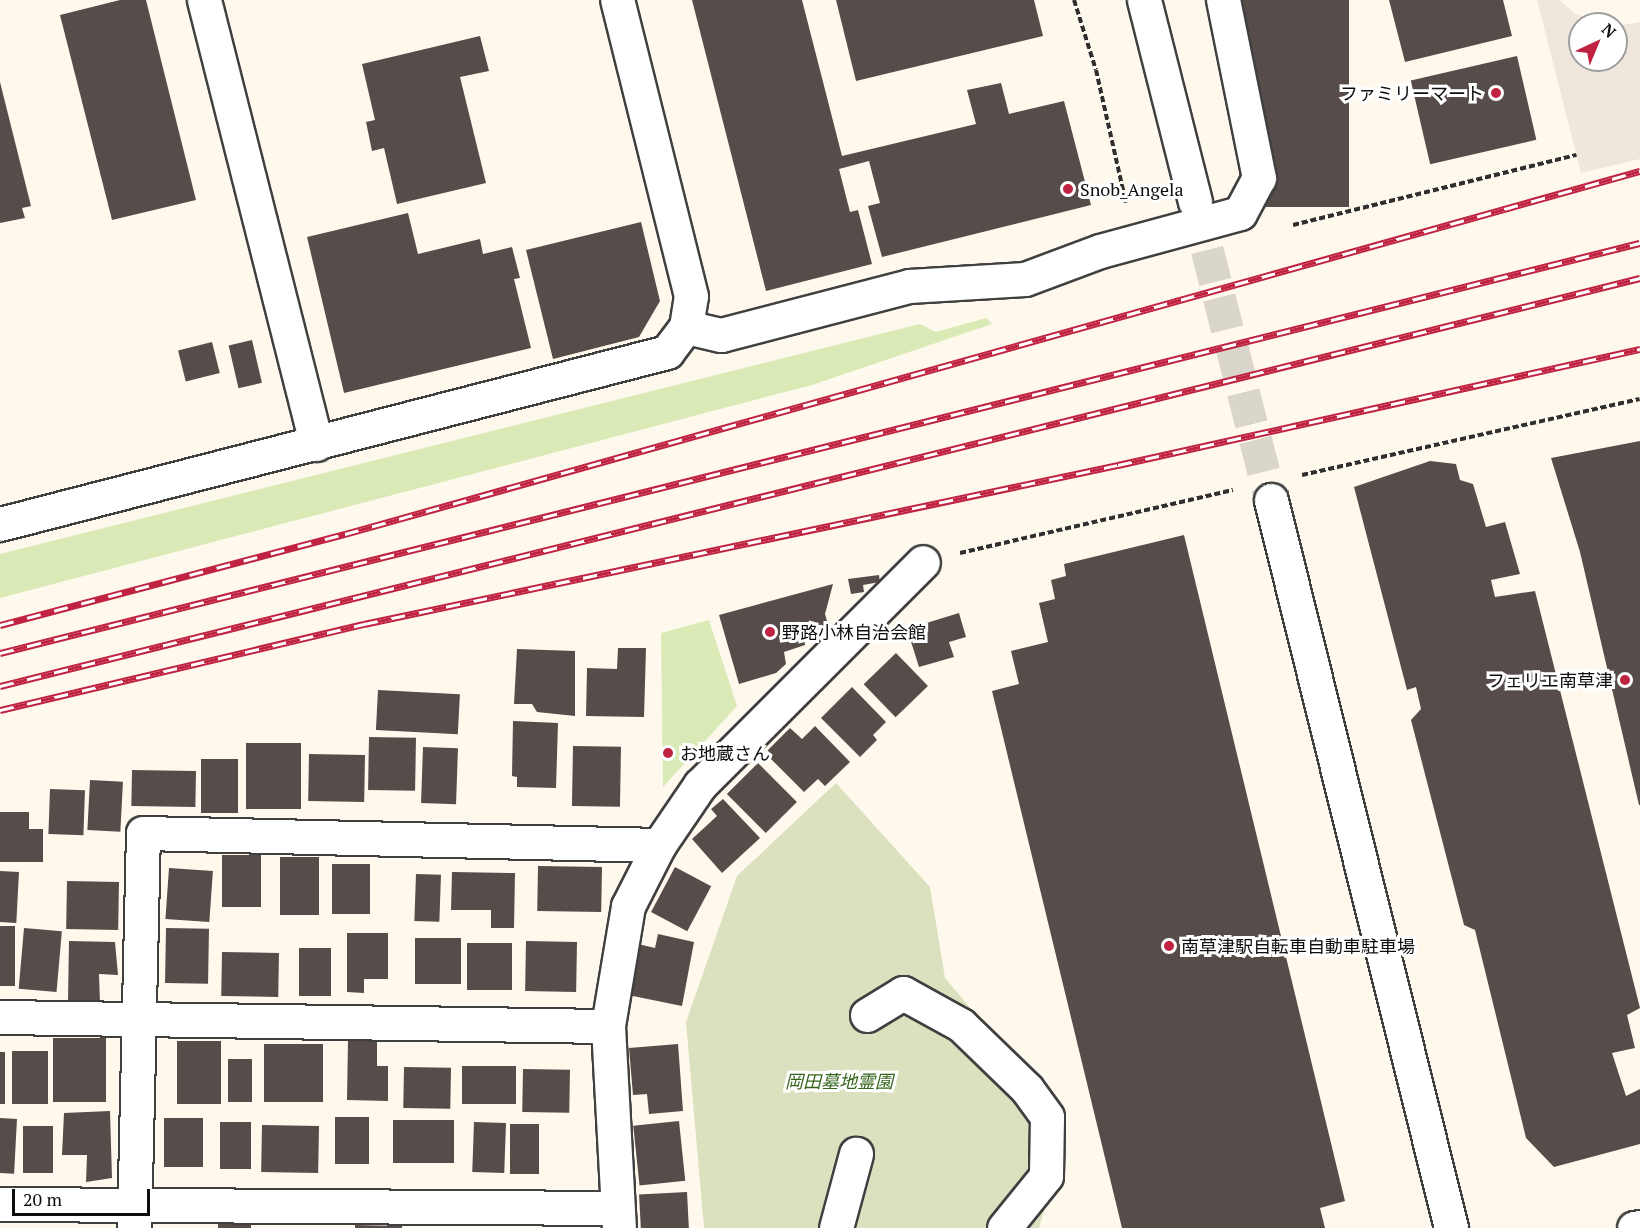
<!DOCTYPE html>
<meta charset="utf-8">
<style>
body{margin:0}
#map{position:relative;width:1640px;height:1228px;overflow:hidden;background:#fff9ed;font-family:"PT Serif","Noto Sans JP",serif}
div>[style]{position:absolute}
.green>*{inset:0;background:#d9eab6}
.cemetery>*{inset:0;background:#dbe1be}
.plaza>*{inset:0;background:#efe7dc}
.building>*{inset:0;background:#564c49;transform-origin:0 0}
.minor-tunnel>*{height:33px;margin-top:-16.5px;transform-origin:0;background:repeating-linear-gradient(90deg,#dbd6cb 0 33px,transparent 0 49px)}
.path>*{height:4px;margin-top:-2px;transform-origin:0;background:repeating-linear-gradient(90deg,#2f2f2f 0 6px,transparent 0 9px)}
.roads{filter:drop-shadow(2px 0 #404040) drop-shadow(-2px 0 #404040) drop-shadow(0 2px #404040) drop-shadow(0 -2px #404040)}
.minor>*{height:33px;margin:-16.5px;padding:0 16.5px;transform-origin:16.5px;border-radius:16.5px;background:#fff}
.rail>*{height:7px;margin-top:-3.5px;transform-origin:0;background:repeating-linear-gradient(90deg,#fff 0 14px,#c02241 0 28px);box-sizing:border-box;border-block:2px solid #c02241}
.dots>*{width:16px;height:16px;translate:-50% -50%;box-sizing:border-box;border:3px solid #fff;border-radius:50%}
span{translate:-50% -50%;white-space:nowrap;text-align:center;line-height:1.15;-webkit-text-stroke:6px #fff;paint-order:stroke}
.poi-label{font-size:18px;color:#0d0d0d}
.right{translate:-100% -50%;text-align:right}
.left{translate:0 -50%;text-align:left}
.park-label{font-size:18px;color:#36661c;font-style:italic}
.north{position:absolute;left:1568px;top:12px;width:60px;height:60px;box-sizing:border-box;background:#fff;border:2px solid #9e9e9e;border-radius:50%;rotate:44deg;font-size:16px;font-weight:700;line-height:24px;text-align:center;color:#0d0d0d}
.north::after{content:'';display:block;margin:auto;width:21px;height:27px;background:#c02241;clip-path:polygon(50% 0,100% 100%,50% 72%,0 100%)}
.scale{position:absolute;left:12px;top:1189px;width:138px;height:27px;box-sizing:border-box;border:3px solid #0d0d0d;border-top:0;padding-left:8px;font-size:18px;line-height:21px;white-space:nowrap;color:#0d0d0d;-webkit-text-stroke:4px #fff;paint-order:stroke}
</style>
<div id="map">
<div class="green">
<div style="clip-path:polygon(986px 318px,992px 324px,812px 385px,0 598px,0 554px,920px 324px,936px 332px)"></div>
<div style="clip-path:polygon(709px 620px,737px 706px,663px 787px,661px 633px)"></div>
</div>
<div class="cemetery">
<div style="clip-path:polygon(836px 783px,930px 887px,945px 978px,1053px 1106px,1048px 1197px,1039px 1228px,704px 1228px,686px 1022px,737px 876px)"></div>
</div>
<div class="plaza">
<div style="clip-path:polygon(1537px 0,1559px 0,1574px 13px,1601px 24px,1580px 24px,1580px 60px,1616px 60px,1616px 26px,1640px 22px,1640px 159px,1581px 173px)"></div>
</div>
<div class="building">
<div style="clip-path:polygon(120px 0,146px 0,196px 200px,112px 220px,60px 15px)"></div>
<div style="clip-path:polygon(692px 0,802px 0,842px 156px,976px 124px,967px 90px,1001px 83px,1009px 114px,1064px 101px,1091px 205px,882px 257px,868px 206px,880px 203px,869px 161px,839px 169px,850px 212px,858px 210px,872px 264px,766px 291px)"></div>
<div style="clip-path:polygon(836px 0,1034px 0,1043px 36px,856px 81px)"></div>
<div style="left:1242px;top:0;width:107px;height:207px"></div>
<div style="clip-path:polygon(1389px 0,1503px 0,1512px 36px,1405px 62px)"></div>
<div style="clip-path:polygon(480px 36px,489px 71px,460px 77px,486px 183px,397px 204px,384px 148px,372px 151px,366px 122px,375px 120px,362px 64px)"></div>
<div style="left:1517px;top:56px;width:86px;height:109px;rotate:77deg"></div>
<div style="clip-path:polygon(0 82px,31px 206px,22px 208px,25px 218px,0 223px)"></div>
<div style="clip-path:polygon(408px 213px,418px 254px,480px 239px,483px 254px,512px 247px,520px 278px,514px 279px,531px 348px,344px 393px,307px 237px)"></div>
<div style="clip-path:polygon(641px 222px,660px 301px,639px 337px,553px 359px,526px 250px)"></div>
<div style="left:252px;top:340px;width:44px;height:24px;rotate:77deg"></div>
<div style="left:212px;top:342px;width:32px;height:35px;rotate:76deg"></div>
<div style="clip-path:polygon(1640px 441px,1640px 805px,1639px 805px,1580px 552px,1551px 458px)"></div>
<div style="clip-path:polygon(1430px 461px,1456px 464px,1460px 480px,1473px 484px,1486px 527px,1505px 522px,1520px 574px,1491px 580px,1495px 597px,1535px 591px,1640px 1008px,1627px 1015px,1635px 1048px,1612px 1053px,1626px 1096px,1640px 1089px,1640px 1144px,1554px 1167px,1526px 1138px,1475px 930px,1464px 925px,1411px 720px,1421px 709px,1416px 687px,1407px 690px,1354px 487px)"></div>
<div style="clip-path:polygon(1184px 535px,1345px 1201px,1320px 1208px,1325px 1228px,1122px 1228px,992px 691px,1019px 684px,1011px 651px,1048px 642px,1039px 603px,1055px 599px,1051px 580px,1066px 576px,1064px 564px)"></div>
<div style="clip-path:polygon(879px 575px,880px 582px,863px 585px,864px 592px,851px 594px,848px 579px)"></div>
<div style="clip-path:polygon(833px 584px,825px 614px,829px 628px,804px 636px,805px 645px,784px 652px,786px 664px,776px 673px,739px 684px,719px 615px)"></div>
<div style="clip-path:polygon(959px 613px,966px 637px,949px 642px,954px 657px,919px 667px,907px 629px)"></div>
<div style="clip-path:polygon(618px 648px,646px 648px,644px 717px,586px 716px,587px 668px,617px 669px)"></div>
<div style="clip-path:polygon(517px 649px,575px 651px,575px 716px,537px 712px,532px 704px,514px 704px)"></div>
<div style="left:896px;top:653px;width:46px;height:45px;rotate:46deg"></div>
<div style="clip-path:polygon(852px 687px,886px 722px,873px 735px,877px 740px,860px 757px,821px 718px)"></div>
<div style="left:378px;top:690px;width:82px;height:40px;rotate:3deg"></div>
<div style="clip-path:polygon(513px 721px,558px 723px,556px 788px,517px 787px,517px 777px,512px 776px)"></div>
<div style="clip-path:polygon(815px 726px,850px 762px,825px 786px,818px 779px,804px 792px,765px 753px,790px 728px,802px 739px)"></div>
<div style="left:369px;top:737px;width:47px;height:53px;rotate:1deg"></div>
<div style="left:301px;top:743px;width:66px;height:55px;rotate:90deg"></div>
<div style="left:573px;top:746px;width:48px;height:60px;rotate:1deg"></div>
<div style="left:423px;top:747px;width:35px;height:56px;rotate:2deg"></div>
<div style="left:309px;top:754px;width:56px;height:47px;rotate:1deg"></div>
<div style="left:201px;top:759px;width:37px;height:54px"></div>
<div style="left:758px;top:763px;width:55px;height:44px;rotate:45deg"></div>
<div style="left:132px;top:770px;width:64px;height:36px;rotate:1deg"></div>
<div style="left:90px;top:780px;width:33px;height:50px;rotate:3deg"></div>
<div style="left:50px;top:789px;width:35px;height:45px;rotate:2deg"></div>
<div style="clip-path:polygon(723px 799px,760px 838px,722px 873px,692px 839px,717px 816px,711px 809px)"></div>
<div style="clip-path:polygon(0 812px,29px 812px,29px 829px,43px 829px,43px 862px,0 862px)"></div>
<div style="left:222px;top:855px;width:39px;height:52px"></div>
<div style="left:280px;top:857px;width:39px;height:58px"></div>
<div style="left:332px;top:864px;width:38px;height:50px"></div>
<div style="left:538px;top:866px;width:64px;height:45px;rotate:1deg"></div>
<div style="left:675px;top:867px;width:41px;height:51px;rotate:28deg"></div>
<div style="left:169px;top:868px;width:44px;height:51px;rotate:4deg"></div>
<div style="left:0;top:871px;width:19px;height:51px;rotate:3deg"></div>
<div style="clip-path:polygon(452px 872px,515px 873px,514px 928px,491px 928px,491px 910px,451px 910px)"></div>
<div style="left:416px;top:874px;width:25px;height:47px;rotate:2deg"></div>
<div style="left:67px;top:881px;width:52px;height:48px;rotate:1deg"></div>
<div style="left:0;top:926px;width:15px;height:60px"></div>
<div style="left:24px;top:928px;width:38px;height:61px;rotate:5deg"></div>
<div style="left:166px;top:928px;width:43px;height:55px;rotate:1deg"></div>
<div style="clip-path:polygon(347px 933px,388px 933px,388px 979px,364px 979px,364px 993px,347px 992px)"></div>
<div style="clip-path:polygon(658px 934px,694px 942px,682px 1006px,628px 995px,638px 944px,655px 948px)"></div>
<div style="left:415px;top:938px;width:46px;height:46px"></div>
<div style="clip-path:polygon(69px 941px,115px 942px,118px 975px,99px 974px,100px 1003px,68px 1001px)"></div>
<div style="left:526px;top:941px;width:51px;height:50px;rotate:1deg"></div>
<div style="left:467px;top:943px;width:45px;height:47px"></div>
<div style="left:299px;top:948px;width:32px;height:48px"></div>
<div style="left:222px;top:952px;width:57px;height:44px;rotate:1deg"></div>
<div style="left:53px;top:1038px;width:53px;height:64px"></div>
<div style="clip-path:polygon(348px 1039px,377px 1039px,377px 1066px,388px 1066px,388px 1101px,347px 1100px)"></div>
<div style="left:177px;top:1041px;width:44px;height:63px"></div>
<div style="left:264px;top:1044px;width:59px;height:58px"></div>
<div style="clip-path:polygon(678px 1044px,683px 1111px,649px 1114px,647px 1094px,633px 1095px,629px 1048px)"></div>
<div style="left:12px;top:1051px;width:36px;height:53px"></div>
<div style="left:0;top:1052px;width:5px;height:52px"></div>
<div style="left:228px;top:1059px;width:24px;height:43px"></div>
<div style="left:462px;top:1066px;width:54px;height:38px"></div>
<div style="left:404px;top:1067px;width:47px;height:41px;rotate:1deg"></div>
<div style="left:523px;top:1069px;width:47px;height:43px;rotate:1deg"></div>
<div style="clip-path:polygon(110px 1111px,112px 1178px,86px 1182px,87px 1155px,62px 1155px,64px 1113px)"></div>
<div style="left:335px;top:1117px;width:34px;height:47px"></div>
<div style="left:0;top:1118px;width:17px;height:55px;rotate:3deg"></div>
<div style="left:164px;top:1118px;width:39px;height:49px"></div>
<div style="left:393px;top:1120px;width:61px;height:43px"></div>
<div style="left:679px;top:1121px;width:60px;height:46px;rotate:84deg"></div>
<div style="left:220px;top:1122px;width:31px;height:47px"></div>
<div style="left:474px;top:1122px;width:32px;height:50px;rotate:2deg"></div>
<div style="left:510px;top:1124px;width:29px;height:50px"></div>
<div style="left:262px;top:1125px;width:57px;height:47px;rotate:1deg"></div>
<div style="left:23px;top:1126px;width:30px;height:47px"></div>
<div style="left:687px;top:1192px;width:36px;height:48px;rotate:87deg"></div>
<div style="left:218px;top:1223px;width:33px;height:5px"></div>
<div style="clip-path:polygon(355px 1225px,402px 1226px,402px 1228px,355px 1228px)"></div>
</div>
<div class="minor-tunnel">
<div style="left:1195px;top:202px;width:308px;rotate:75.7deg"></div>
</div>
<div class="path">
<div style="left:1074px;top:0;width:73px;rotate:72.6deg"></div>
<div style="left:1096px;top:70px;width:136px;rotate:77.3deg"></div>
<div style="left:1293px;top:225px;width:292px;rotate:-13.9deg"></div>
<div style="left:1302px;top:475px;width:346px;rotate:-12.7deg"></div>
<div style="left:960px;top:553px;width:280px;rotate:-13deg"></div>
</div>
<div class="roads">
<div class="minor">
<div style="left:204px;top:0;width:458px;rotate:75.8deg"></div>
<div style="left:1144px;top:0;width:208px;rotate:75.8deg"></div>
<div style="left:686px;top:327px;width:36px;rotate:13deg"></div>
<div style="left:721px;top:335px;width:194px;rotate:-14.6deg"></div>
<div style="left:909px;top:286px;width:116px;rotate:-3.5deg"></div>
<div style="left:1025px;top:279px;width:80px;rotate:-20.5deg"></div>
<div style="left:1100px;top:251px;width:145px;rotate:-15.2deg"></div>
<div style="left:1240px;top:213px;width:40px;rotate:-62deg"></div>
<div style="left:1259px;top:178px;width:182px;rotate:-101.4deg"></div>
<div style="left:1271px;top:500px;width:750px;rotate:76.11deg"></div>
<div style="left:0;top:524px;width:689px;rotate:-14.46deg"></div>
<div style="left:667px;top:352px;width:31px;rotate:-53deg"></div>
<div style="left:686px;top:327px;width:31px;rotate:-81deg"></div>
<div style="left:691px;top:296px;width:305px;rotate:-104deg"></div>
<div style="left:659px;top:845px;width:73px;rotate:-55.7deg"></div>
<div style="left:700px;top:785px;width:315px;rotate:-45deg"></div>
<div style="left:867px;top:1015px;width:42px;rotate:-31.4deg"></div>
<div style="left:903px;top:993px;width:66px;rotate:28.9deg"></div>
<div style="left:961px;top:1025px;width:92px;rotate:44.1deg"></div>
<div style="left:1027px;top:1089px;width:34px;rotate:54deg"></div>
<div style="left:1047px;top:1117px;width:59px;rotate:91deg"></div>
<div style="left:1046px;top:1176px;width:67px;rotate:128.9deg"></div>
<div style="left:0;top:1017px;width:608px;rotate:0.85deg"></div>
<div style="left:0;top:1204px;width:617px;rotate:0.37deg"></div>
<div style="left:134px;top:1228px;width:395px;rotate:-88.7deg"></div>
<div style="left:143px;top:833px;width:516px;rotate:1.33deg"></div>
<div style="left:659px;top:845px;width:68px;rotate:116.9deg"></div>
<div style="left:628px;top:906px;width:122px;rotate:99.5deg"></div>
<div style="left:608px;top:1026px;width:202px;rotate:86.9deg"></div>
<div style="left:836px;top:1228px;width:77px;rotate:-74.9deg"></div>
<div style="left:1634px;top:1228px;width:6px;rotate:-9deg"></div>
</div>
</div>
<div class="rail">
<div style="left:0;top:625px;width:357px;rotate:-14.8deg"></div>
<div style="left:345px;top:534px;width:1345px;rotate:-15.66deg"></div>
<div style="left:0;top:653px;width:1690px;rotate:-14.04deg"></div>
<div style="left:0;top:686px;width:1690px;rotate:-13.97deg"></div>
<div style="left:0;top:710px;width:374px;rotate:-13.3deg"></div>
<div style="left:364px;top:624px;width:771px;rotate:-11.91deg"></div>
<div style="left:1118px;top:465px;width:535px;rotate:-12.53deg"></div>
</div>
<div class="dots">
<div style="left:1496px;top:93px;background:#c02241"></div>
<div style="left:1068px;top:189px;background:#c02241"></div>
<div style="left:770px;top:632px;background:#c02241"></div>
<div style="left:1625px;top:680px;background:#c02241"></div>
<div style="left:668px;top:753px;background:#c02241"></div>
<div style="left:1169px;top:946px;background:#c02241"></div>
</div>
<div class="poi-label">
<span class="right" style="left:1484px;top:93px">ファミリーマート</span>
<span class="left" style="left:1080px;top:189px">Snob_Angela</span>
<span class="left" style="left:782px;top:632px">野路小林自治会館</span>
<span class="right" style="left:1613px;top:680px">フェリエ南草津</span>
<span class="left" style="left:680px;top:753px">お地蔵さん</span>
<span class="left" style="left:1181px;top:946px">南草津駅自転車自動車駐車場</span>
</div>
<div class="park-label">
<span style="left:839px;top:1081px">岡田墓地霊園</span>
</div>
<div class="north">N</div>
<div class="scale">20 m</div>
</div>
